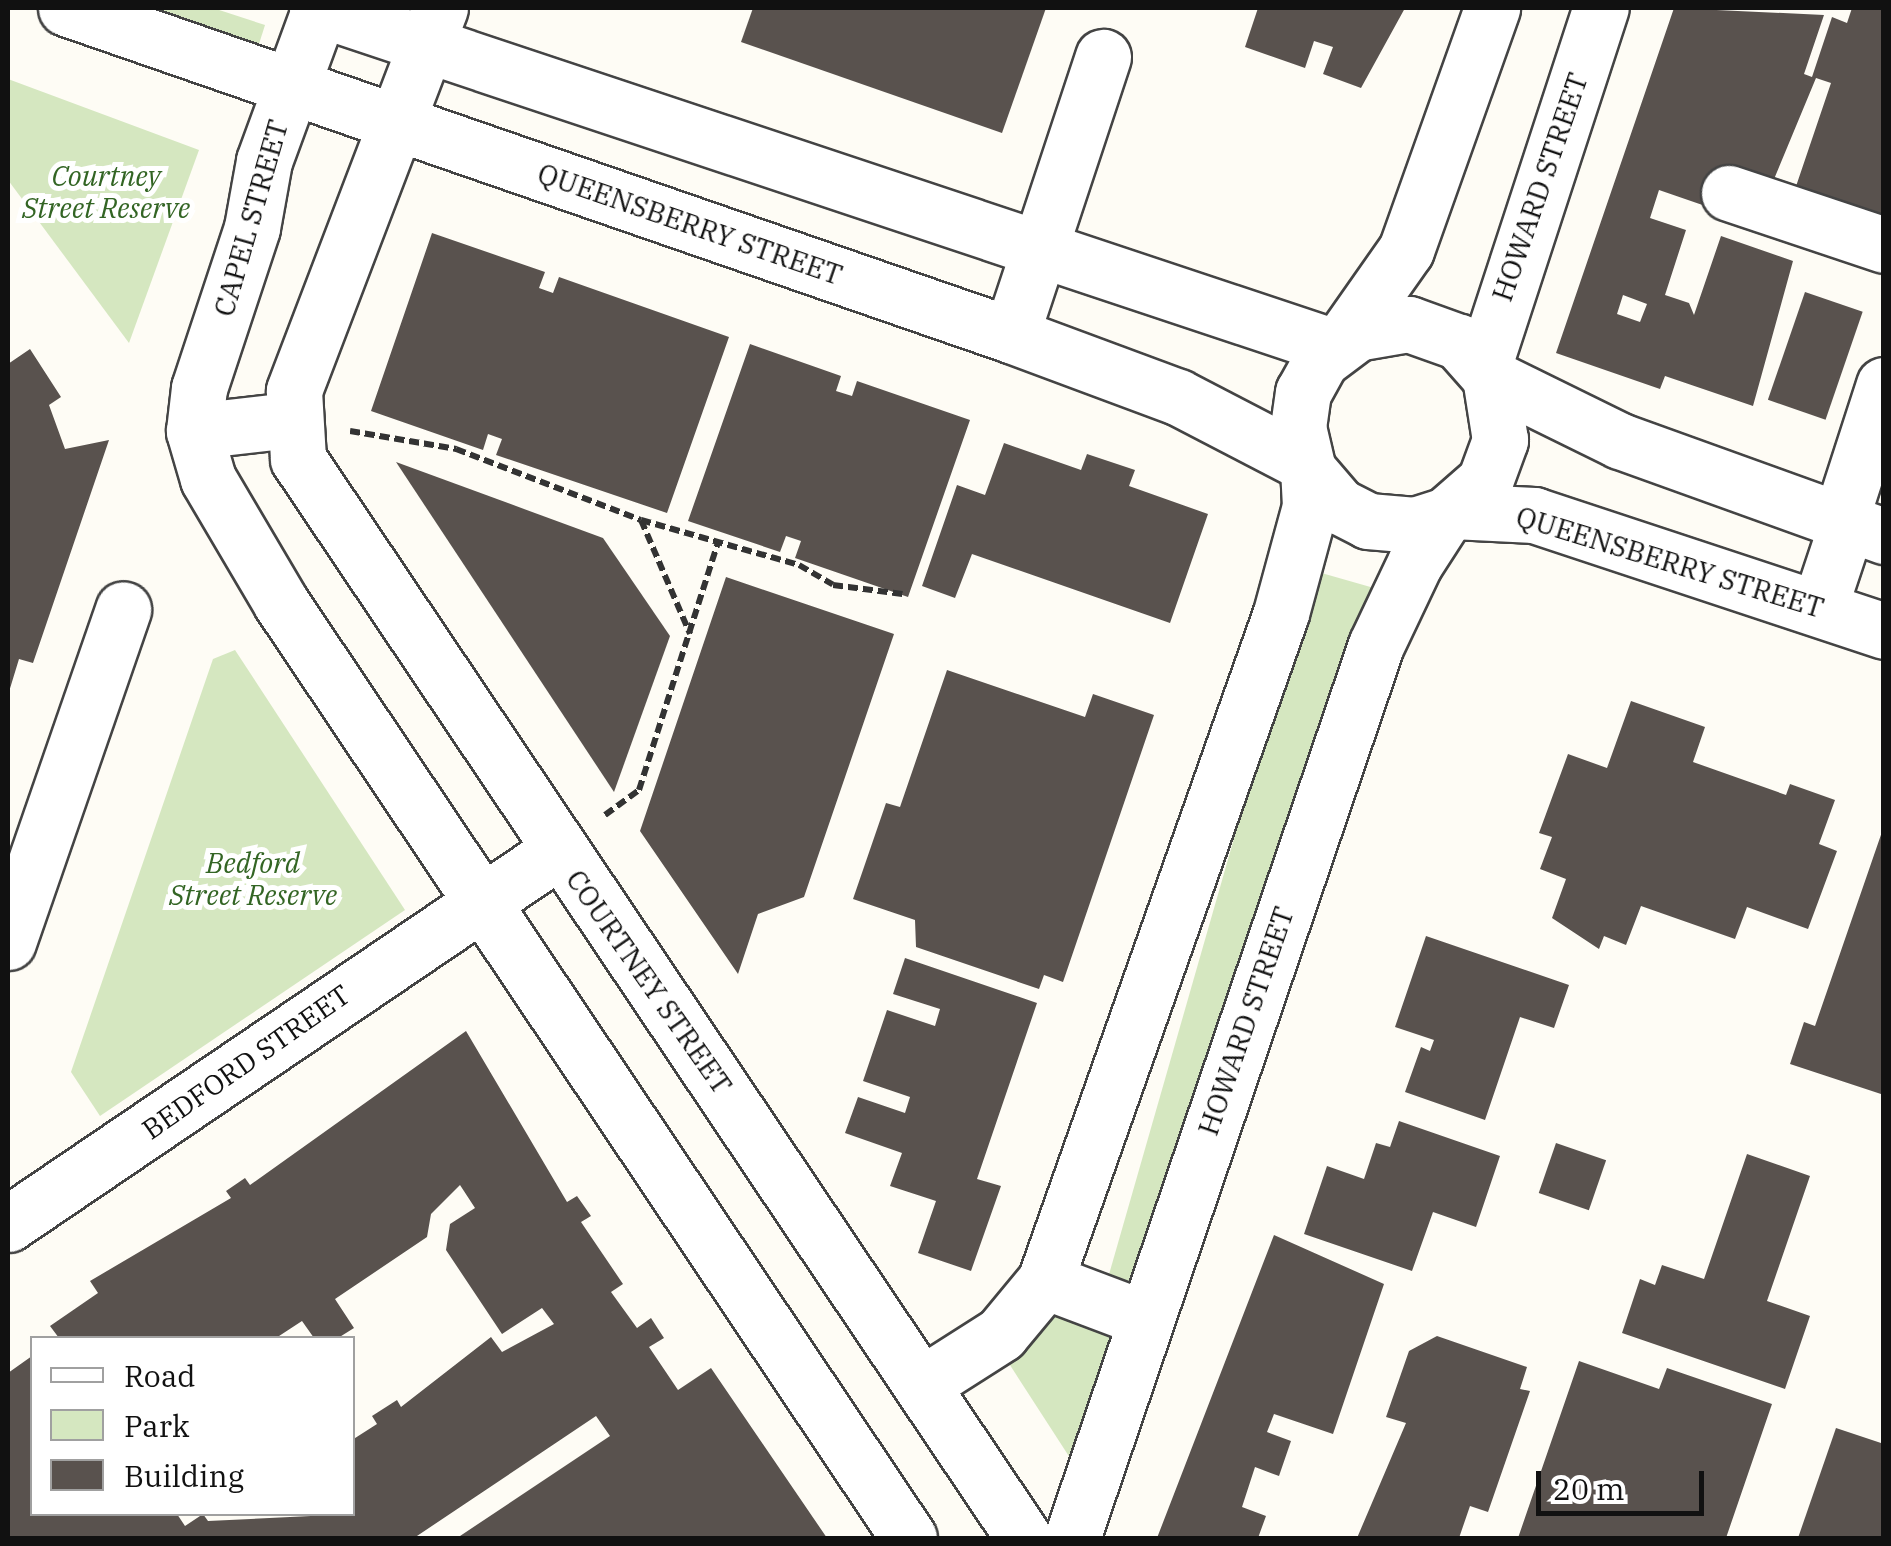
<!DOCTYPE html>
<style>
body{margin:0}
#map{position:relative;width:1891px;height:1546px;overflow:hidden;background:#fefcf5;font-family:"IBM Plex Serif",serif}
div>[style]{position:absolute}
.green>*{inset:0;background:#d5e7c0;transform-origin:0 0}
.building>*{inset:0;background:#59524e;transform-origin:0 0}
.path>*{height:6px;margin-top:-3px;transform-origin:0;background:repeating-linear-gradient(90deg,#333 0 10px,transparent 0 15px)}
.roads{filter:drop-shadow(2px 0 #444) drop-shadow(-2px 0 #444) drop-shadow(0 2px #444) drop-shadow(0 -2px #444)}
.minor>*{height:55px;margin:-27.5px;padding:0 27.5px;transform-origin:27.5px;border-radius:27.5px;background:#fff}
span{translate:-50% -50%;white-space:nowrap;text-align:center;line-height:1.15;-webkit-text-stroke:10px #fff;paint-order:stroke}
.park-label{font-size:28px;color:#336524;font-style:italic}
.street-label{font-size:28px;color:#111}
.frame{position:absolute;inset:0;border:10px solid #111;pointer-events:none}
.legend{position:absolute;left:30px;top:1336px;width:325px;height:180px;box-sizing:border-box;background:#fff;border:2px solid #a0a0a0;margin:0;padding:12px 18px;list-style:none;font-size:30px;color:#111}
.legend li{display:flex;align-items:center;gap:20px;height:50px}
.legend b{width:50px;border:2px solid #a0a0a0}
.scale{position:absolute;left:1536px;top:1471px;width:168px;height:45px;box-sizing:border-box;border:5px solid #111;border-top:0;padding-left:12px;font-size:30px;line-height:35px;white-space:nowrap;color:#111;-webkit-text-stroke:8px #fff;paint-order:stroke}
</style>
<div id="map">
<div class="green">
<div style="clip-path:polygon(152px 8px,213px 8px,265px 25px,259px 44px)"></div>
<div style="clip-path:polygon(8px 79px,199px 150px,129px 343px,8px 180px)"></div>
<div style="left:1311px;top:570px;width:71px;height:734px;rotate:16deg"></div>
<div style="clip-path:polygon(235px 650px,405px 910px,100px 1116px,71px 1072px,213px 659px)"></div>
<div style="clip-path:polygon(1054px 1313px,1114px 1336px,1072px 1461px,1008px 1362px)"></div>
</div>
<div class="building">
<div style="clip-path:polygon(753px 8px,1046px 8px,1002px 133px,741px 42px)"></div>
<div style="clip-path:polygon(1258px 8px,1405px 8px,1361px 88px,1323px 74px,1333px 47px,1314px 41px,1305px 68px,1245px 47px)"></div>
<div style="clip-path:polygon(evenodd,1674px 8px,1824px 15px,1804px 74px,1812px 77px,1832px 17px,1847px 23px,1852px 8px,1884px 8px,1884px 232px,1790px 204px,1831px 83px,1816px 78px,1767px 196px,1717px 210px,1659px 190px,1650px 218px,1686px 230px,1665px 295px,1689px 303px,1694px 315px,1721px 236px,1793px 261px,1753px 406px,1665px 376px,1660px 389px,1556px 353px,1674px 8px,1623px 295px,1647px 304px,1640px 322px,1617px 314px,1623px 295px)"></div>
<div style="clip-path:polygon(432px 233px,545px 272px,539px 288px,553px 293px,559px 277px,729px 337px,667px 513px,496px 455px,502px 439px,488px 434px,483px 450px,371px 411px)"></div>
<div style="left:1805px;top:292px;width:61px;height:114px;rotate:19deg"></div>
<div style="clip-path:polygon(750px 344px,841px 376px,836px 391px,852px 396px,857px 381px,970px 420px,908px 597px,795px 558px,801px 541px,786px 536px,780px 552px,688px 521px)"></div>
<div style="clip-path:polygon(30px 349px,61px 397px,49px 405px,65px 449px,109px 440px,33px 663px,19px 659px,8px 695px,8px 364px)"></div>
<div style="clip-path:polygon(1004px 443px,1081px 470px,1087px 454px,1135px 470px,1129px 486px,1208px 514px,1170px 623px,972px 554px,955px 598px,922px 586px,957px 485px,985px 495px)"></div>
<div style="clip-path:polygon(396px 462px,603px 538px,670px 636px,614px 792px)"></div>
<div style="clip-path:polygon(726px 577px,894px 634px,804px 897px,758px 914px,738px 974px,640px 831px)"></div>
<div style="clip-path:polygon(947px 670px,1085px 717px,1093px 694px,1154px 715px,1063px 982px,1044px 975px,1039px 989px,916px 947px,915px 920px,853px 899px,886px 803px,900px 807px)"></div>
<div style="clip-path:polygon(1631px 701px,1705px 727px,1693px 762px,1786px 795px,1790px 784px,1835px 800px,1819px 844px,1837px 851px,1808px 929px,1747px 907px,1735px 939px,1641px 906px,1626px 945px,1604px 936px,1599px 949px,1552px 918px,1566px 879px,1540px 869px,1552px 837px,1539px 833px,1568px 754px,1607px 768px)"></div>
<div style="clip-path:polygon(1884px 826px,1884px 1095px,1790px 1064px,1804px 1022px,1815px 1026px)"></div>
<div style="clip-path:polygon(1426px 936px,1569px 985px,1554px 1028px,1520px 1017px,1485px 1120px,1405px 1092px,1421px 1047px,1430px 1051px,1434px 1040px,1395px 1027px)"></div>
<div style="clip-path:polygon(905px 958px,1037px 1003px,977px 1179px,1001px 1186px,971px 1271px,918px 1253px,936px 1201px,890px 1186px,902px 1153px,845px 1133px,858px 1097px,905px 1113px,910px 1097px,863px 1081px,887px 1010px,935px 1026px,940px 1009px,893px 994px)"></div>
<div style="clip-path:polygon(466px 1031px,567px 1202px,577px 1196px,591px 1216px,581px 1222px,623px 1284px,611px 1292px,637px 1328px,651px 1318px,664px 1338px,649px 1347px,678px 1390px,711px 1368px,827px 1538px,457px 1538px,610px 1436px,596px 1416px,414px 1538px,8px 1538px,8px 1373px,32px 1356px,32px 1514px,177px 1514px,185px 1526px,203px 1514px,208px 1521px,352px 1514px,352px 1440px,377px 1424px,372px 1416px,397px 1400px,401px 1407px,491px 1337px,502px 1352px,554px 1324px,542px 1308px,502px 1334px,446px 1250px,450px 1224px,475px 1208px,460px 1185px,431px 1214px,427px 1237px,335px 1299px,354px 1328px,338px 1338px,314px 1338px,302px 1321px,276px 1338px,59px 1338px,50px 1326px,98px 1293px,90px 1281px,231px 1198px,226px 1191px,245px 1178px,250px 1185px)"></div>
<div style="clip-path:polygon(1399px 1121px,1500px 1156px,1476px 1227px,1433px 1212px,1412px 1271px,1304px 1234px,1327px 1166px,1364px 1179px,1376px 1143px,1390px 1147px)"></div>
<div style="left:1556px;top:1143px;width:53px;height:53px;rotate:19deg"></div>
<div style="clip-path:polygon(1747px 1154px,1810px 1176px,1767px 1301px,1810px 1316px,1785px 1389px,1622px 1333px,1640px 1279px,1655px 1285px,1662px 1265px,1704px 1279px)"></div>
<div style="clip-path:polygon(1274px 1235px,1384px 1284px,1333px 1434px,1274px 1414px,1267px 1432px,1291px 1441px,1279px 1476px,1255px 1467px,1242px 1507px,1266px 1516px,1258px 1538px,1157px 1538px)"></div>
<div style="clip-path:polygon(1437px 1336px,1527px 1367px,1520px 1389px,1530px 1391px,1488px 1512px,1470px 1506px,1459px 1538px,1357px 1538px,1406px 1423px,1386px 1417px,1409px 1351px)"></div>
<div style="clip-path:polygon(1579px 1361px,1659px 1389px,1667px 1368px,1772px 1404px,1726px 1538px,1518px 1538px)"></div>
<div style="clip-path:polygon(1836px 1428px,1884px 1444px,1884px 1538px,1798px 1538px)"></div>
</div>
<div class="path">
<div style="left:350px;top:431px;width:108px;rotate:9.6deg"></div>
<div style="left:456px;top:449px;width:198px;rotate:21deg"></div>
<div style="left:641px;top:520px;width:164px;rotate:15.9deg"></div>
<div style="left:799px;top:565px;width:39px;rotate:30deg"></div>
<div style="left:833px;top:585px;width:70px;rotate:7.4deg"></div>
<div style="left:641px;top:520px;width:124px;rotate:66.7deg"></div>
<div style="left:605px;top:815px;width:42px;rotate:-36.3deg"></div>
<div style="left:639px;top:790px;width:262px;rotate:-72.3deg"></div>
</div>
<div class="roads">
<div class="minor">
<div style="left:66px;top:8px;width:1000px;rotate:19.09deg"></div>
<div style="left:1011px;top:335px;width:178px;rotate:20.4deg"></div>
<div style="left:1178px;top:397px;width:143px;rotate:27.5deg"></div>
<div style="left:317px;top:8px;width:1072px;rotate:18.43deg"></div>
<div style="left:320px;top:8px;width:163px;rotate:110.1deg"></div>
<div style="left:264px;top:161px;width:68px;rotate:100.2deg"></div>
<div style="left:252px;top:228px;width:169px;rotate:108.3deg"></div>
<div style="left:199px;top:388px;width:43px;rotate:96.6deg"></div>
<div style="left:194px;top:431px;width:50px;rotate:73.7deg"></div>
<div style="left:208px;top:479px;width:144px;rotate:59.5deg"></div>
<div style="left:281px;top:603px;width:1126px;rotate:56.11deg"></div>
<div style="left:440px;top:8px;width:410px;rotate:110.9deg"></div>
<div style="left:294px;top:391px;width:68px;rotate:86.6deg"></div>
<div style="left:298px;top:459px;width:1301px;rotate:56.07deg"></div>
<div style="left:1729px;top:193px;width:163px;rotate:18.5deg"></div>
<div style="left:1011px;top:335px;width:293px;rotate:-71.7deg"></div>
<div style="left:1342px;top:341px;width:111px;rotate:-54.9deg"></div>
<div style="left:1406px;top:250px;width:257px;rotate:-70.4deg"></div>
<div style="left:1483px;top:368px;width:379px;rotate:-71.9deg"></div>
<div style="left:1490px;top:377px;width:145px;rotate:26.2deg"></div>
<div style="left:1620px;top:441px;width:281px;rotate:19.8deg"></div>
<div style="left:194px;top:431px;width:97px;rotate:-6.5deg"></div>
<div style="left:1453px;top:511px;width:81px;rotate:2.8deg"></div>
<div style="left:1534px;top:515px;width:369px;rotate:18.3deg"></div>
<div style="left:1840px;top:521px;width:143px;rotate:-72.1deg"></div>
<div style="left:1819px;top:608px;width:89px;rotate:-71.6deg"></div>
<div style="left:8px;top:942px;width:352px;rotate:-70.9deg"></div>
<div style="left:8px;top:1224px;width:665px;rotate:-34.14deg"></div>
<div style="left:1045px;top:1281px;width:105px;rotate:20.7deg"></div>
<div style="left:921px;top:1385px;width:95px;rotate:-32.5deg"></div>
<div style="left:1001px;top:1334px;width:69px;rotate:-50.3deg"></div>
<div style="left:1045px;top:1281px;width:708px;rotate:-70.54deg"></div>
<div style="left:1281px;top:613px;width:111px;rotate:-74.8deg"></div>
<div style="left:1310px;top:506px;width:36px;rotate:-93deg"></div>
<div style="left:1072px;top:1538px;width:943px;rotate:-71.2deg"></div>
<div style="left:1376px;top:645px;width:91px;rotate:-64.6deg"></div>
<div style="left:1415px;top:563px;width:57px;rotate:-57.1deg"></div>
<div style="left:1446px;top:515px;width:52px;rotate:-41.1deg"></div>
<div style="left:1485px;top:481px;width:44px;rotate:-69.9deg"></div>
<div style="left:1500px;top:440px;width:64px;rotate:-99deg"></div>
<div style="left:1490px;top:377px;width:47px;rotate:-131.5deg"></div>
<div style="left:1459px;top:342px;width:53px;rotate:-160.2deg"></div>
<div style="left:1409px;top:324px;width:53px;rotate:170.2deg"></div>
<div style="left:1357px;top:333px;width:45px;rotate:143.1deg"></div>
<div style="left:1321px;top:360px;width:37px;rotate:119deg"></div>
<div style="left:1303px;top:392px;width:35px;rotate:98deg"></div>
<div style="left:1298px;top:427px;width:44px;rotate:76.9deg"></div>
<div style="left:1308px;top:470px;width:48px;rotate:49.3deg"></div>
<div style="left:1339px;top:506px;width:33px;rotate:27deg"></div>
<div style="left:1368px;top:521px;width:47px;rotate:4.9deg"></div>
<div style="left:1415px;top:525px;width:33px;rotate:-18deg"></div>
</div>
</div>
<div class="park-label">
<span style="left:106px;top:192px">Courtney<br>Street Reserve</span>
<span style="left:253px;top:879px">Bedford<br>Street Reserve</span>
</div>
<div class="street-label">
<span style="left:1540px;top:187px;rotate:-71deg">HOWARD STREET</span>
<span style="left:251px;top:218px;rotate:-74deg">CAPEL STREET</span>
<span style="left:690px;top:224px;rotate:19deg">QUEENSBERRY STREET</span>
<span style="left:1670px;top:562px;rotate:17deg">QUEENSBERRY STREET</span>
<span style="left:649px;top:982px;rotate:55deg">COURTNEY STREET</span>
<span style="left:1246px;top:1021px;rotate:-71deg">HOWARD STREET</span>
<span style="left:246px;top:1062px;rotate:-35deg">BEDFORD STREET</span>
</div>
<div class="frame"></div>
<ul class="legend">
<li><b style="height:12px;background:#fff"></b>Road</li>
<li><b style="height:28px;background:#d5e7c0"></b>Park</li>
<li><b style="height:28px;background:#59524e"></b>Building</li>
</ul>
<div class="scale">20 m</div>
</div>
